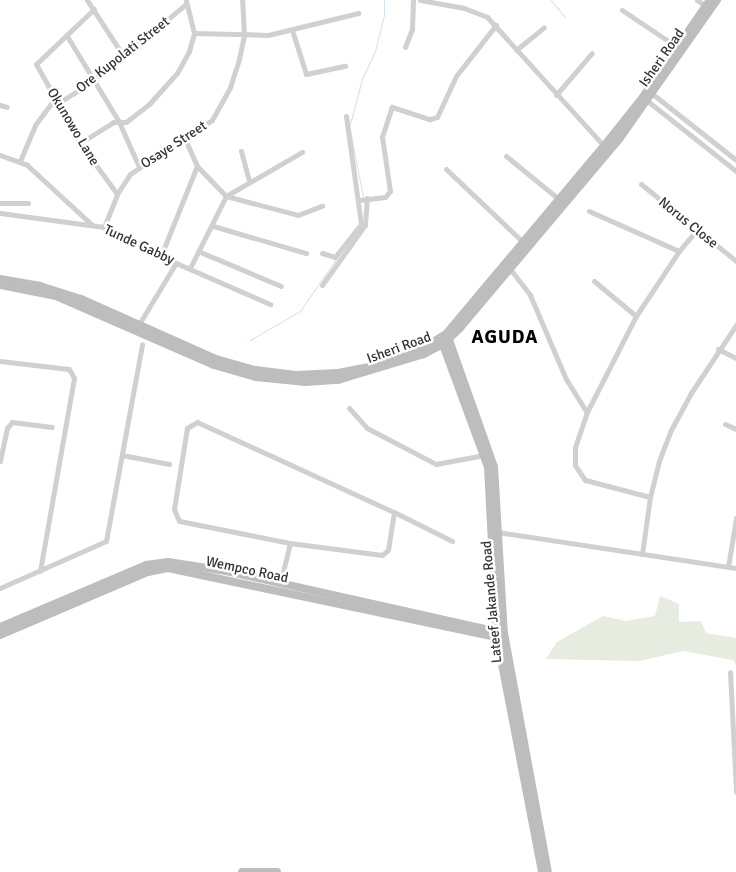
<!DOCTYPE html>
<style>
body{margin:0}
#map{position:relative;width:736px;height:872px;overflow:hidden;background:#fff;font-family:Signika,sans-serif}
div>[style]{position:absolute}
.green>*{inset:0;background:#e6ecdf}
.stream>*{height:1px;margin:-0.5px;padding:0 0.5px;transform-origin:0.5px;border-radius:0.5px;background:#cfe2ee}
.street>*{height:5px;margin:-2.5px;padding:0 2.5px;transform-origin:2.5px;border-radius:2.5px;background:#d0d0d0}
.secondary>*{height:8px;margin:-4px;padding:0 4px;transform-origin:4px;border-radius:4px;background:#bdbdbd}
span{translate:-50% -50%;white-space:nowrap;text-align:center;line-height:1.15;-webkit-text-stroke:5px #fff;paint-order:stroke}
.street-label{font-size:14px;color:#333}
.district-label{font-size:19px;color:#000;font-weight:700;letter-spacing:1px}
</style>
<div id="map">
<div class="green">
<div style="clip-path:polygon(660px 596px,679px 604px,679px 622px,701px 621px,706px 633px,736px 638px,736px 665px,733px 660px,683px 651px,639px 661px,546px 659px,557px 642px,603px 616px,626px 621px,655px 616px)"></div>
</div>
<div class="stream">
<div style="left:551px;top:0;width:22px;rotate:51deg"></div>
<div style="left:350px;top:124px;width:47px;rotate:-75.1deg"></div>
<div style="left:362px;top:79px;width:31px;rotate:-65deg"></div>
<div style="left:375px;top:51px;width:37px;rotate:-76deg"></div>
<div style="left:384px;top:15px;width:15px;rotate:-90deg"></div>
<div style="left:350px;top:130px;width:68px;rotate:79deg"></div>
<div style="left:250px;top:340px;width:58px;rotate:-30.1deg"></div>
<div style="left:300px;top:311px;width:63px;rotate:-55.3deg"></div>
</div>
<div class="street">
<div style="left:87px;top:0;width:68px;rotate:57deg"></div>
<div style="left:420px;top:0;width:45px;rotate:10.3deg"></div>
<div style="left:464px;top:8px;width:25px;rotate:21deg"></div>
<div style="left:487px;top:17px;width:174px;rotate:47.8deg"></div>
<div style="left:697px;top:0;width:11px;rotate:34deg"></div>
<div style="left:94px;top:9px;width:80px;rotate:136.5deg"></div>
<div style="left:36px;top:64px;width:90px;rotate:60.9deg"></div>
<div style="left:80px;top:143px;width:63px;rotate:54deg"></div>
<div style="left:622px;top:10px;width:70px;rotate:33.9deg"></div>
<div style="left:292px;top:30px;width:46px;rotate:72.3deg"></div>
<div style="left:306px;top:74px;width:40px;rotate:-12deg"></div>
<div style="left:194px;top:33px;width:74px;rotate:1.5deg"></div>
<div style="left:268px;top:35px;width:93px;rotate:-13.7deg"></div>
<div style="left:67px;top:36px;width:100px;rotate:58.8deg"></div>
<div style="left:119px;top:122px;width:49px;rotate:66deg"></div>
<div style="left:405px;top:47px;width:19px;rotate:-69deg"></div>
<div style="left:412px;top:29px;width:29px;rotate:-88deg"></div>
<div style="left:516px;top:50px;width:36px;rotate:-39deg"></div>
<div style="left:650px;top:92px;width:110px;rotate:38.3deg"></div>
<div style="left:556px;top:95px;width:55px;rotate:-49.4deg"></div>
<div style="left:645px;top:99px;width:116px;rotate:38.4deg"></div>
<div style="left:58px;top:103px;width:40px;rotate:-32deg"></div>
<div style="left:92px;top:82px;width:122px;rotate:-39.7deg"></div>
<div style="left:0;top:105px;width:7px;rotate:16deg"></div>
<div style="left:185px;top:139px;width:30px;rotate:66deg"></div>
<div style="left:197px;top:166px;width:42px;rotate:46deg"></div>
<div style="left:226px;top:196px;width:74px;rotate:14.8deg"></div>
<div style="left:298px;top:215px;width:26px;rotate:-21deg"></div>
<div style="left:80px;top:143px;width:39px;rotate:-32deg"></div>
<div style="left:113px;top:122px;width:13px"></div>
<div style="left:126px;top:122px;width:31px;rotate:-38deg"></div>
<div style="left:150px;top:103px;width:40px;rotate:-48deg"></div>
<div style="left:177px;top:73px;width:25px;rotate:-61deg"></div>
<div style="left:189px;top:51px;width:19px;rotate:-74deg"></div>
<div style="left:194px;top:33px;width:34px;rotate:-104deg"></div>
<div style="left:241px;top:151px;width:31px;rotate:75deg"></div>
<div style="left:0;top:155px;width:29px;rotate:20deg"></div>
<div style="left:27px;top:165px;width:88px;rotate:42.7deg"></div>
<div style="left:506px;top:156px;width:70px;rotate:39.2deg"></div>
<div style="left:20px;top:161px;width:39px;rotate:-67deg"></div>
<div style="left:35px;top:125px;width:34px;rotate:-53deg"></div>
<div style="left:446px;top:169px;width:108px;rotate:43.5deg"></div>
<div style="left:641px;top:184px;width:122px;rotate:39deg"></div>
<div style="left:360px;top:200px;width:25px;rotate:-7deg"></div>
<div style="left:385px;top:197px;width:8px;rotate:-50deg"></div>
<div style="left:390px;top:191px;width:55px;rotate:-98.4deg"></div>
<div style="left:382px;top:137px;width:32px;rotate:-72deg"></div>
<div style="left:392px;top:107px;width:40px;rotate:18deg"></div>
<div style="left:430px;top:119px;width:7px;rotate:-16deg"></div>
<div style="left:437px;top:117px;width:45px;rotate:-65.1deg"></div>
<div style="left:456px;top:76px;width:65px;rotate:-51.9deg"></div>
<div style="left:0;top:203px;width:28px"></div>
<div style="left:589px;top:211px;width:98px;rotate:24deg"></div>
<div style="left:0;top:213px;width:105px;rotate:7.7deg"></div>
<div style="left:104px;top:227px;width:80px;rotate:26.6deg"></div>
<div style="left:176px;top:263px;width:103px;rotate:23.6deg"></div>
<div style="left:213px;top:226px;width:97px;rotate:16.2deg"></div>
<div style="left:104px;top:227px;width:35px;rotate:-68deg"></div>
<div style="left:117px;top:194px;width:24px;rotate:-57deg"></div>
<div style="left:130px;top:174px;width:98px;rotate:-33.4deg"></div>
<div style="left:212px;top:120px;width:38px;rotate:-61deg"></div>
<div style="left:230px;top:87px;width:29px;rotate:-72deg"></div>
<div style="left:239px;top:59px;width:25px;rotate:-78deg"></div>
<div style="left:244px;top:35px;width:35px;rotate:-93deg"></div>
<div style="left:198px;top:251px;width:90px;rotate:22.9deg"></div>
<div style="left:162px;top:253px;width:94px;rotate:-68.1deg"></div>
<div style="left:322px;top:253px;width:14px;rotate:17deg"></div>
<div style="left:335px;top:257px;width:42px;rotate:-51.8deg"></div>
<div style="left:361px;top:224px;width:109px;rotate:-97.9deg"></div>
<div style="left:190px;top:268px;width:80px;rotate:-63.4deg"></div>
<div style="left:226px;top:196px;width:88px;rotate:-30.1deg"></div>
<div style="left:510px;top:269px;width:33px;rotate:52deg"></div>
<div style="left:530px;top:295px;width:91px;rotate:66.8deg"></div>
<div style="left:566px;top:379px;width:39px;rotate:58deg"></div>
<div style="left:594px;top:281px;width:55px;rotate:39.8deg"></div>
<div style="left:322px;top:285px;width:74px;rotate:-54.4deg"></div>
<div style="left:365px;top:225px;width:27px;rotate:-86deg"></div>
<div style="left:139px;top:324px;width:71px;rotate:-58.8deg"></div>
<div style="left:718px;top:349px;width:20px;rotate:27deg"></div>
<div style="left:0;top:361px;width:69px;rotate:6.6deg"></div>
<div style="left:69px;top:369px;width:10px;rotate:61deg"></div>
<div style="left:74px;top:378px;width:196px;rotate:100deg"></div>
<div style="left:349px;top:408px;width:27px;rotate:48deg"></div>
<div style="left:367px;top:428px;width:78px;rotate:27.6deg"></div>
<div style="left:436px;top:464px;width:49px;rotate:-10.6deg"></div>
<div style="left:725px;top:424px;width:12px;rotate:24deg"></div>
<div style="left:122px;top:455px;width:48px;rotate:10.8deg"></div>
<div style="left:0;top:461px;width:34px;rotate:-78deg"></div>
<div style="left:7px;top:428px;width:8px;rotate:-50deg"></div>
<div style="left:12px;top:422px;width:40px;rotate:7.1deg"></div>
<div style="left:650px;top:497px;width:67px;rotate:-165.3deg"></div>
<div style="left:585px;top:480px;width:18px;rotate:-124deg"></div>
<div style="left:575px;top:465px;width:18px;rotate:-90deg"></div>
<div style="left:575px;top:447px;width:37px;rotate:-71deg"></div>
<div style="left:587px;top:412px;width:108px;rotate:-63deg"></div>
<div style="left:636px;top:316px;width:78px;rotate:-56.5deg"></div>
<div style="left:679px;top:251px;width:26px;rotate:-50deg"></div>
<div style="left:394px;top:512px;width:38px;rotate:99deg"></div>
<div style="left:388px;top:550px;width:8px;rotate:140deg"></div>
<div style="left:382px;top:555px;width:93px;rotate:-172.6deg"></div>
<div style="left:290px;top:543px;width:113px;rotate:-168.8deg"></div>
<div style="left:179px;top:521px;width:13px;rotate:-113deg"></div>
<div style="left:174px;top:509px;width:82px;rotate:-80.9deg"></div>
<div style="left:187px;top:428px;width:12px;rotate:-31deg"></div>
<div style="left:197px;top:422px;width:217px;rotate:24.6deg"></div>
<div style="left:394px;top:512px;width:65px;rotate:26.6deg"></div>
<div style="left:497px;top:532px;width:242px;rotate:8.6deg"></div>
<div style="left:642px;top:554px;width:58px;rotate:-82deg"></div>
<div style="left:650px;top:497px;width:37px;rotate:-76deg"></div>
<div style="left:659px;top:461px;width:33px;rotate:-69deg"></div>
<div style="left:671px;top:430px;width:42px;rotate:-61.6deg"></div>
<div style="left:691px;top:393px;width:82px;rotate:-56.5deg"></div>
<div style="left:728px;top:567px;width:50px;rotate:-80.7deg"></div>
<div style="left:280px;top:584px;width:42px;rotate:-76.3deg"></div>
<div style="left:0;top:588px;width:116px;rotate:-23.9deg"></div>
<div style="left:106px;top:541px;width:200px;rotate:-79.6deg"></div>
<div style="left:730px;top:672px;width:120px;rotate:87.1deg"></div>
</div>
<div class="secondary">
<div style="left:0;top:279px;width:41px;rotate:9.9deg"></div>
<div style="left:40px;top:286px;width:43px;rotate:17.6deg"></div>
<div style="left:81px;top:299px;width:148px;rotate:24deg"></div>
<div style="left:216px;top:359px;width:41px;rotate:15.8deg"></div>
<div style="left:255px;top:370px;width:41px;rotate:7deg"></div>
<div style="left:296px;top:375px;width:42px;rotate:-2.7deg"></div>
<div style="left:338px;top:373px;width:33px;rotate:-11deg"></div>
<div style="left:370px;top:367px;width:55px;rotate:-19.1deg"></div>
<div style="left:422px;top:349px;width:28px;rotate:-32deg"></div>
<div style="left:446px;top:334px;width:246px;rotate:-50deg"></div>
<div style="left:604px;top:146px;width:63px;rotate:-51.5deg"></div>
<div style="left:643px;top:97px;width:118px;rotate:-55.4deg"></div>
<div style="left:0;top:285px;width:57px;rotate:11.1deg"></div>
<div style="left:56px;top:296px;width:172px;rotate:23.6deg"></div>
<div style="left:214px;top:365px;width:44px;rotate:15.9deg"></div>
<div style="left:256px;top:377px;width:50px;rotate:5.7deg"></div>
<div style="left:306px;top:382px;width:32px;rotate:-4deg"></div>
<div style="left:338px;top:380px;width:90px;rotate:-16.8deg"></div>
<div style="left:424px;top:354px;width:21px;rotate:-28deg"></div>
<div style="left:443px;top:344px;width:23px;rotate:-43deg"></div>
<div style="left:460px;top:328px;width:248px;rotate:-49.9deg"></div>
<div style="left:620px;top:138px;width:169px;rotate:-54.9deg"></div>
<div style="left:448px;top:337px;width:138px;rotate:70.5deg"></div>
<div style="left:494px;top:467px;width:166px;rotate:86.6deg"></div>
<div style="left:504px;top:633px;width:243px;rotate:79.6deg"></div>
<div style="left:442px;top:342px;width:133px;rotate:69.8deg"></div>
<div style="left:488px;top:467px;width:171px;rotate:87deg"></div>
<div style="left:497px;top:638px;width:238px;rotate:79.1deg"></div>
<div style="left:0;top:627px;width:159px;rotate:-23deg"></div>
<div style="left:146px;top:565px;width:22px;rotate:-8deg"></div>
<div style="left:168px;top:562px;width:59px;rotate:8.8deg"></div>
<div style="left:226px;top:571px;width:281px;rotate:12.6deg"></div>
<div style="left:0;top:635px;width:161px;rotate:-23.1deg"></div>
<div style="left:148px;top:572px;width:20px;rotate:-11deg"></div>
<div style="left:168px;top:568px;width:339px;rotate:11.9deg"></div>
<div style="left:242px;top:872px;width:35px"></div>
</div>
<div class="street-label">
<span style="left:123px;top:55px;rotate:-38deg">Ore Kupolati Street</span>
<span style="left:662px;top:58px;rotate:-55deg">Isheri Road</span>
<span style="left:73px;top:127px;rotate:59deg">Okunowo Lane</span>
<span style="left:174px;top:145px;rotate:-33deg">Osaye Street</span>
<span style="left:688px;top:223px;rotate:39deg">Norus Close</span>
<span style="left:139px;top:245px;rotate:25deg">Tunde Gabby</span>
<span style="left:399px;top:348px;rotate:-20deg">Isheri Road</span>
<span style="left:247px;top:570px;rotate:12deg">Wempco Road</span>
<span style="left:492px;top:602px;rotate:-95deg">Lateef Jakande Road</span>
</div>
<div class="district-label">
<span style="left:505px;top:338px">AGUDA</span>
</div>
</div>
